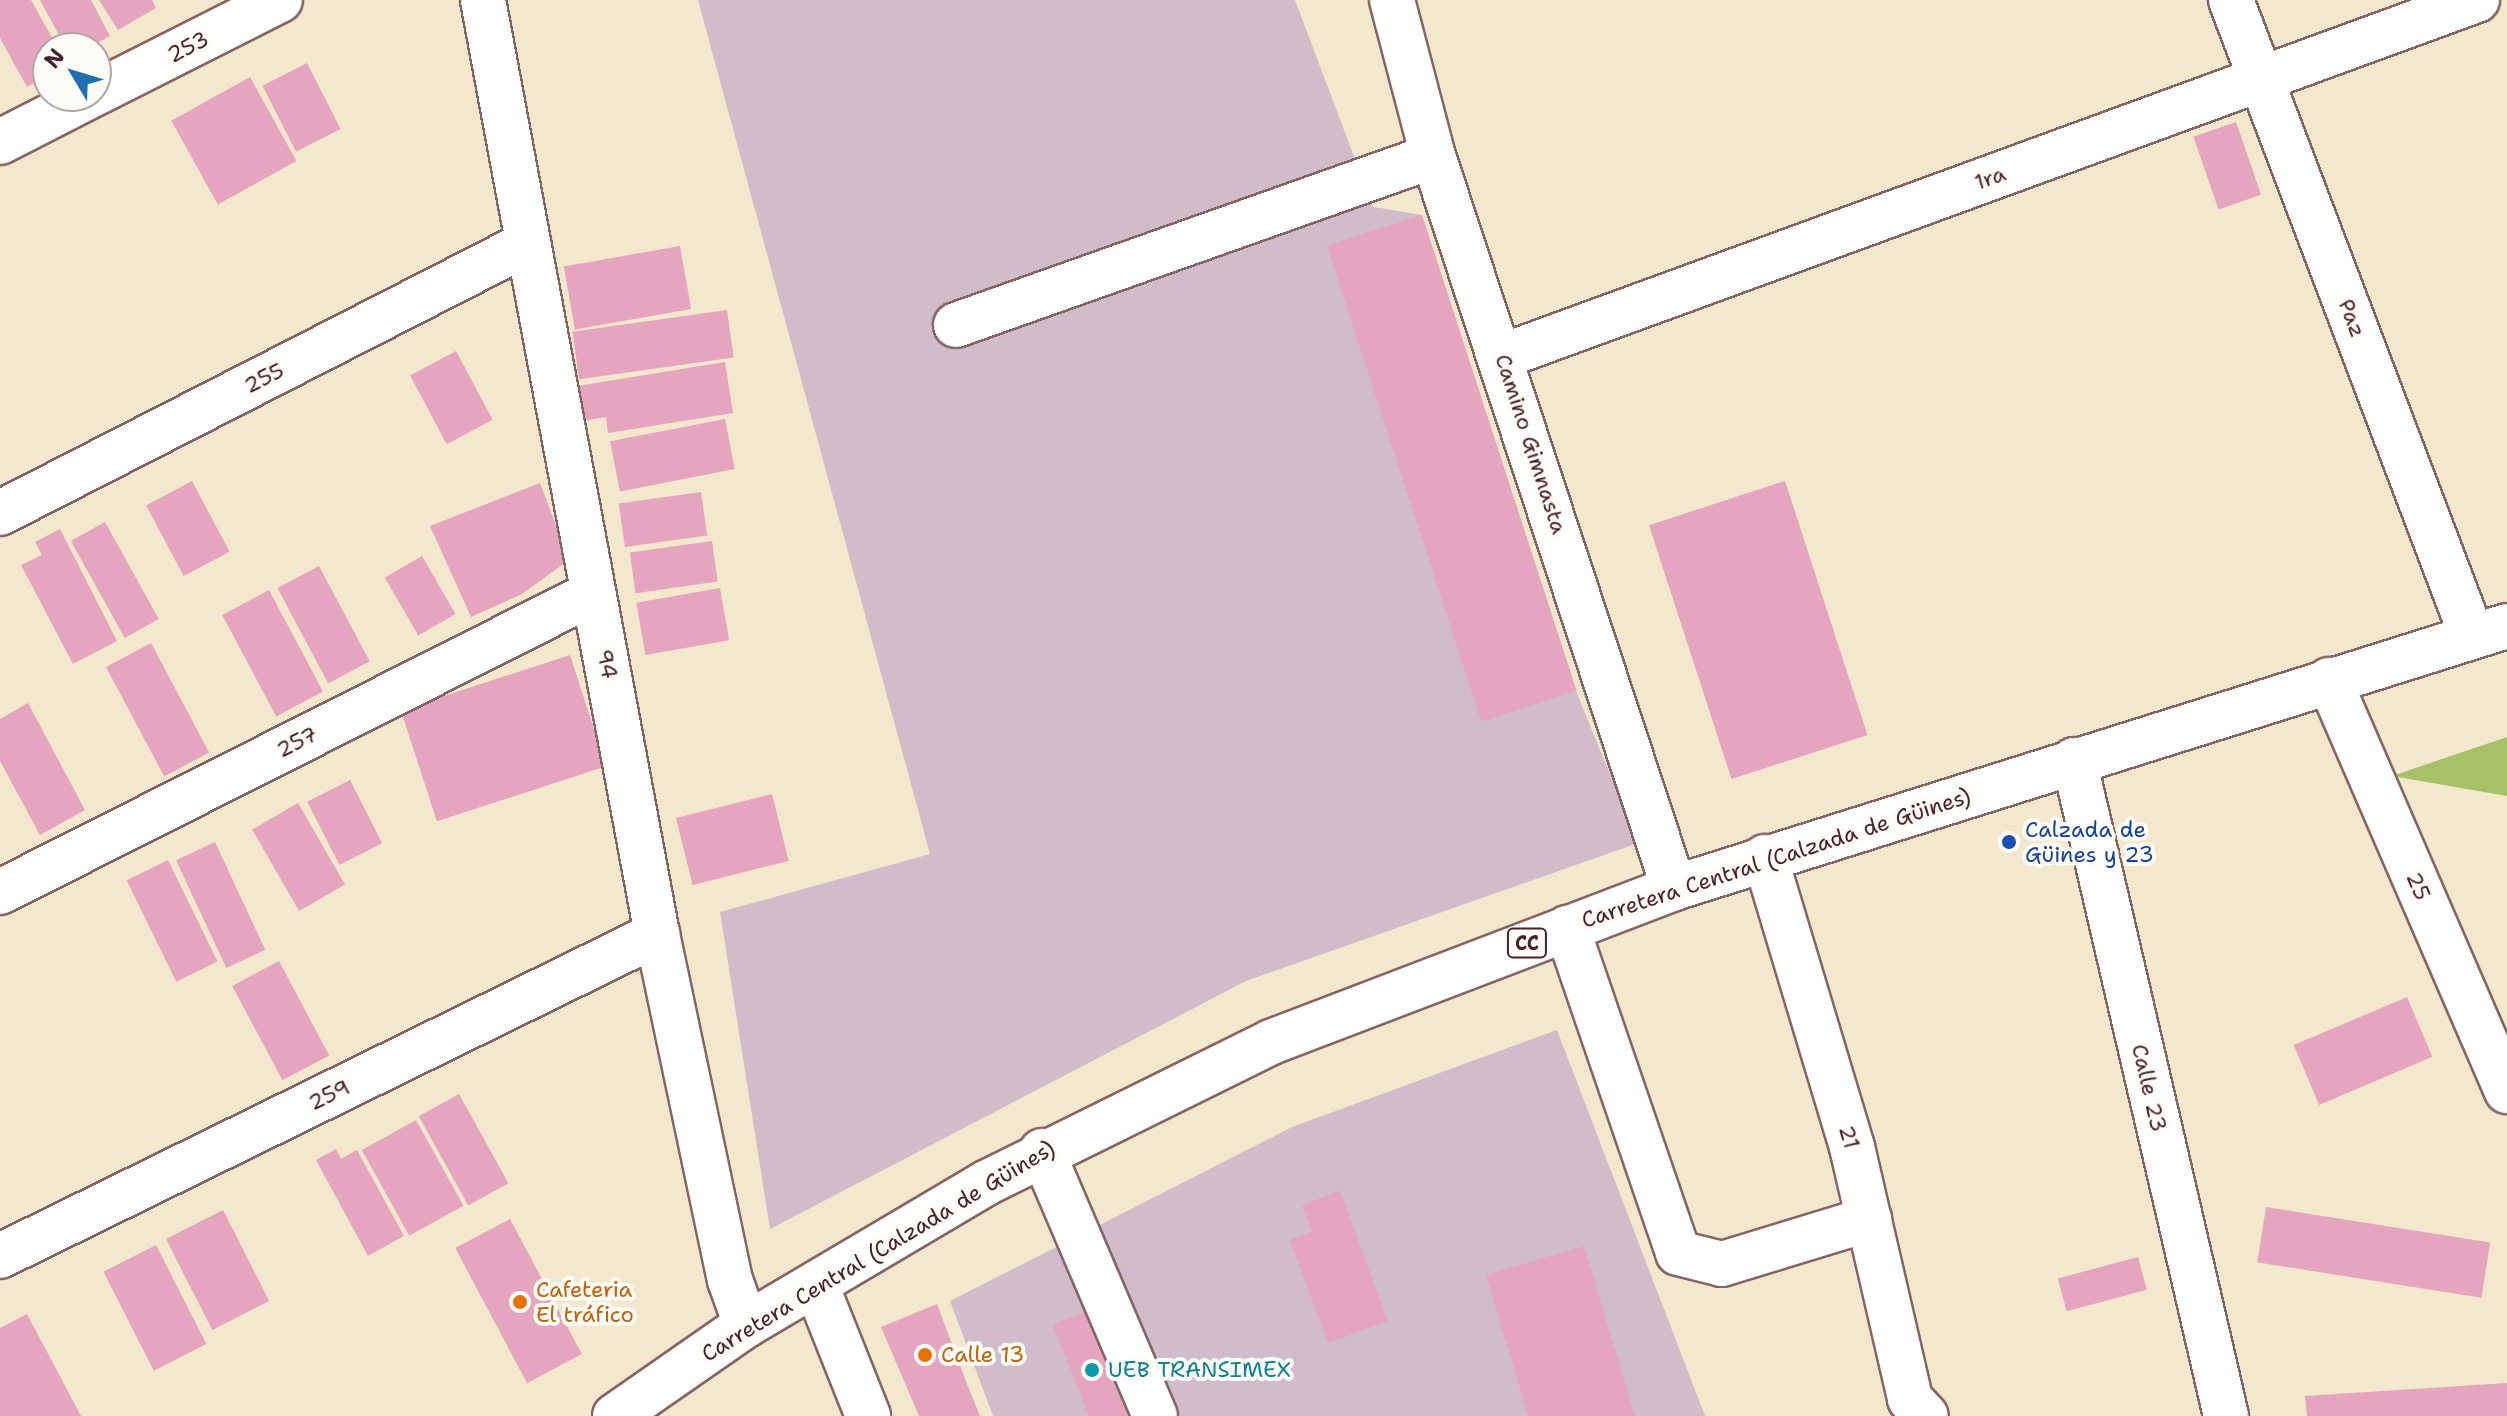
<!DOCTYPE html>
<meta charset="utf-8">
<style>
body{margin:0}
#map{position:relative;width:2507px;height:1416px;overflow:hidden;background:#f3e7ce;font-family:"Shantell Sans",sans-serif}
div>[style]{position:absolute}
.industrial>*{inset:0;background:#d1bdc9}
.green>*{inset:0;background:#a6c167}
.building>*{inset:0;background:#e5a5be;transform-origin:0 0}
.roads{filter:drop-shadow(2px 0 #856564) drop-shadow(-2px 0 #856564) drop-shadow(0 2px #856564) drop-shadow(0 -2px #856564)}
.minor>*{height:44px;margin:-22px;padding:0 22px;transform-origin:22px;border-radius:22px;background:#fff}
.major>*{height:44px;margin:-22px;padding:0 22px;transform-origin:22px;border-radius:22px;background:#fff}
.dots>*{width:22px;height:22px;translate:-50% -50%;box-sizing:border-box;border:4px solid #fdfcf7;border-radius:50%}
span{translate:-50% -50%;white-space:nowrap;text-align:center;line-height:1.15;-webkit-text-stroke:8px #fdfcf7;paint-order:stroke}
.shield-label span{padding:2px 6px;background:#fdfcf7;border:2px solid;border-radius:6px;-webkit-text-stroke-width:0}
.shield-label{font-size:20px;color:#4a1f2b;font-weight:700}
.street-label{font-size:22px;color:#4a1f2b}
.transit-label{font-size:22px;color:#164399}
.left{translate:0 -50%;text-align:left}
.food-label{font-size:22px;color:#c56008}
.culture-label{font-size:22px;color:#0d838f}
.north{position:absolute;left:32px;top:32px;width:80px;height:80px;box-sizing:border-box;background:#fdfcf7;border:2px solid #b5a4a5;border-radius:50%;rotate:308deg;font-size:22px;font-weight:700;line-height:32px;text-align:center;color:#4a1f2b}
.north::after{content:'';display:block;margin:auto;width:28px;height:36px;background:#1f6fb2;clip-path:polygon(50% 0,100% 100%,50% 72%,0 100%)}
</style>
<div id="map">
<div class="industrial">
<div style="clip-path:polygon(698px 0,1295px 0,1373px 207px,1422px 215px,1576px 691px,1638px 843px,1246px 981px,770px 1229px,720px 912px,930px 854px)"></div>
<div style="clip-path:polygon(1557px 1030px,1705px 1416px,993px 1416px,950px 1301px,1292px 1127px)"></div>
</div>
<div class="green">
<div style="clip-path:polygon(2507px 737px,2507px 796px,2392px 776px)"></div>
</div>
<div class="building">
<div style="clip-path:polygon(0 0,31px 0,58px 48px,48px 48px,48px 75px,27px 87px,0 38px)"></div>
<div style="clip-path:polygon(40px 0,91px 0,110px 36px,88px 48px,66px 48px)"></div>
<div style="clip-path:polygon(99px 0,152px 0,156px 8px,118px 30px)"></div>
<div style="left:307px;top:63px;width:74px;height:50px;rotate:63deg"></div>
<div style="left:250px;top:77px;width:96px;height:90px;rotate:61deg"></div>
<div style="left:2236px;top:122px;width:77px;height:45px;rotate:71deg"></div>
<div style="left:1422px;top:215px;width:500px;height:100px;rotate:72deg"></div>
<div style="left:680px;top:246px;width:64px;height:118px;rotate:80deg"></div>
<div style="left:727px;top:310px;width:48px;height:156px;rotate:82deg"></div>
<div style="left:456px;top:351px;width:78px;height:52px;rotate:62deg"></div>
<div style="clip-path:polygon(725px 362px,733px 413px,608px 433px,606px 417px,582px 421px,577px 386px)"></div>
<div style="left:725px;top:419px;width:51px;height:117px;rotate:79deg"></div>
<div style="left:192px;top:481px;width:80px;height:52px;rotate:62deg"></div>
<div style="left:1785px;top:481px;width:267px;height:143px;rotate:72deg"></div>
<div style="clip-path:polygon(540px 483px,569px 560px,522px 594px,471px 617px,430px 526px)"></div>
<div style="left:701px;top:492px;width:44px;height:83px;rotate:82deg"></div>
<div style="left:105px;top:522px;width:111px;height:39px;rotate:61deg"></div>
<div style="clip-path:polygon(60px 529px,117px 641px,73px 664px,21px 565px,42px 555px,35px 542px)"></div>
<div style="left:712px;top:541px;width:41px;height:83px;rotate:82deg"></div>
<div style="left:422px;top:556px;width:67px;height:43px;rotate:60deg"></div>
<div style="left:319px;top:566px;width:108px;height:47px;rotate:62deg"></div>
<div style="left:720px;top:588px;width:53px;height:85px;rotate:80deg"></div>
<div style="left:269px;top:590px;width:115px;height:53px;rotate:62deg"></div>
<div style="left:151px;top:643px;width:124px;height:51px;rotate:62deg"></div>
<div style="left:570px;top:655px;width:117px;height:178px;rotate:72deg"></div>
<div style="clip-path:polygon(28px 703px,85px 810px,40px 835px,0 761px,0 719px)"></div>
<div style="left:350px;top:780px;width:71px;height:48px;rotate:63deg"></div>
<div style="left:772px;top:794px;width:69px;height:99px;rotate:76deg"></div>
<div style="left:298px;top:803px;width:94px;height:53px;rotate:60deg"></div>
<div style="left:215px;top:842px;width:119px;height:43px;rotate:65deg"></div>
<div style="left:168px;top:860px;width:113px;height:46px;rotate:64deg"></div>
<div style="left:279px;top:961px;width:107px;height:53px;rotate:62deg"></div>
<div style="left:2407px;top:997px;width:65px;height:123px;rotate:67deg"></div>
<div style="left:459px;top:1094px;width:102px;height:46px;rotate:61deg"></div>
<div style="left:416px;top:1120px;width:98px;height:62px;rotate:61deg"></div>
<div style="clip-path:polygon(336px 1149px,341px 1159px,357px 1150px,404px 1236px,368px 1256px,316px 1160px)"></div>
<div style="clip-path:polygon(1340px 1191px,1388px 1321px,1328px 1343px,1290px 1240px,1312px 1232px,1302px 1205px)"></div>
<div style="left:2266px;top:1207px;width:227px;height:56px;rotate:9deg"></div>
<div style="left:223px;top:1210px;width:102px;height:64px;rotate:63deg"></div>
<div style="left:510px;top:1219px;width:153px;height:62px;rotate:62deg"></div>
<div style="left:156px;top:1245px;width:111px;height:59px;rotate:63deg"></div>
<div style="clip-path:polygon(1584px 1246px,1635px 1416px,1528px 1416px,1486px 1275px)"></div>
<div style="left:2138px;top:1257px;width:34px;height:83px;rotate:75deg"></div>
<div style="clip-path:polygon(937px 1304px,967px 1384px,980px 1416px,919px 1416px,881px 1327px)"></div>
<div style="clip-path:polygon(1089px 1310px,1132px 1416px,1089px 1416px,1053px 1325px)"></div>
<div style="clip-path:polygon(27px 1314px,81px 1416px,0 1416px,0 1328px)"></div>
<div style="clip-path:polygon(2507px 1383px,2507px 1416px,2307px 1416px,2305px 1396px)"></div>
</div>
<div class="roads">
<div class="minor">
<div style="left:483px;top:0;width:950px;rotate:79.45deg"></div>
<div style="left:657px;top:934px;width:354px;rotate:78.1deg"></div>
<div style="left:730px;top:1280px;width:48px;rotate:70.4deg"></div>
<div style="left:1392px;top:0;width:161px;rotate:75.3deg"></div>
<div style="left:1433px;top:156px;width:771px;rotate:71.78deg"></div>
<div style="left:2231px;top:0;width:680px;rotate:69.25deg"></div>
<div style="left:96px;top:93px;width:206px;rotate:-26.8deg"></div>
<div style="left:0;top:142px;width:101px;rotate:-27.1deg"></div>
<div style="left:956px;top:325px;width:506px;rotate:-19.51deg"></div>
<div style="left:1503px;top:356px;width:1037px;rotate:-20.08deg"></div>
<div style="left:0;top:513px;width:593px;rotate:-27.08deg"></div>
<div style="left:2329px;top:680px;width:448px;rotate:66.6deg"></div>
<div style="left:2074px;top:760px;width:673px;rotate:76.95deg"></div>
<div style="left:1765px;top:857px;width:303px;rotate:73.3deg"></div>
<div style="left:1852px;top:1147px;width:259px;rotate:77deg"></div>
<div style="left:1910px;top:1399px;width:23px;rotate:47deg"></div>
<div style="left:0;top:892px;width:664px;rotate:-26.76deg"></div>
<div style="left:1567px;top:928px;width:343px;rotate:71.1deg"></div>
<div style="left:1678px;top:1253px;width:45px;rotate:14deg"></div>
<div style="left:1722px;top:1264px;width:154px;rotate:-17deg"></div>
<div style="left:1042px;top:1151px;width:288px;rotate:66.9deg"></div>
<div style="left:0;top:1256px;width:732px;rotate:-26.11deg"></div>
<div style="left:816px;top:1285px;width:141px;rotate:68.3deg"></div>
</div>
<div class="major">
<div style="left:615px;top:1416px;width:160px;rotate:-34.8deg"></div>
<div style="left:746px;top:1325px;width:281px;rotate:-30.6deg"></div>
<div style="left:988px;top:1182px;width:316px;rotate:-26.3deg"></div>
<div style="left:1271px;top:1042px;width:431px;rotate:-20.9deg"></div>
<div style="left:1674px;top:888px;width:873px;rotate:-17.46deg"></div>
</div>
</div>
<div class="dots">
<div style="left:2009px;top:842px;background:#1a4fb4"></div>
<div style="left:520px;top:1302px;background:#e8710a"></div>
<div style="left:925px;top:1355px;background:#e8710a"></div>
<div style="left:1092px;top:1370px;background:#0f9aa8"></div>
</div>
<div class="shield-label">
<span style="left:1527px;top:943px">CC</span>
</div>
<div class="street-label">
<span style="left:188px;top:47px;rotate:-27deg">253</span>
<span style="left:1990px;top:178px;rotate:-20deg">1ra</span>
<span style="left:2352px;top:318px;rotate:69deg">Paz</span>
<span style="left:264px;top:378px;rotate:-27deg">255</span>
<span style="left:1531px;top:444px;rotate:72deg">Camino Gimnasta</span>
<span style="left:607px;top:664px;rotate:79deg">94</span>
<span style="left:297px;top:742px;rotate:-27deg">257</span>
<span style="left:1776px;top:858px;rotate:-18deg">Carretera Central (Calzada de Güines)</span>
<span style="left:2418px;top:886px;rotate:67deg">25</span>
<span style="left:2149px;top:1088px;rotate:77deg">Calle 23</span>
<span style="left:329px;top:1095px;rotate:-26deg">259</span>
<span style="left:1849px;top:1137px;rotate:73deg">21</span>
<span style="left:878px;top:1251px;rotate:-31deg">Carretera Central (Calzada de Güines)</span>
</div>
<div class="transit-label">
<span class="left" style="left:2025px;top:842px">Calzada de<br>Güines y 23</span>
</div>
<div class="food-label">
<span class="left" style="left:536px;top:1302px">Cafeteria<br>El tráfico</span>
<span class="left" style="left:941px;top:1355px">Calle 13</span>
</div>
<div class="culture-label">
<span class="left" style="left:1108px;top:1370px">UEB TRANSIMEX</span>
</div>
<div class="north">N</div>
</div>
